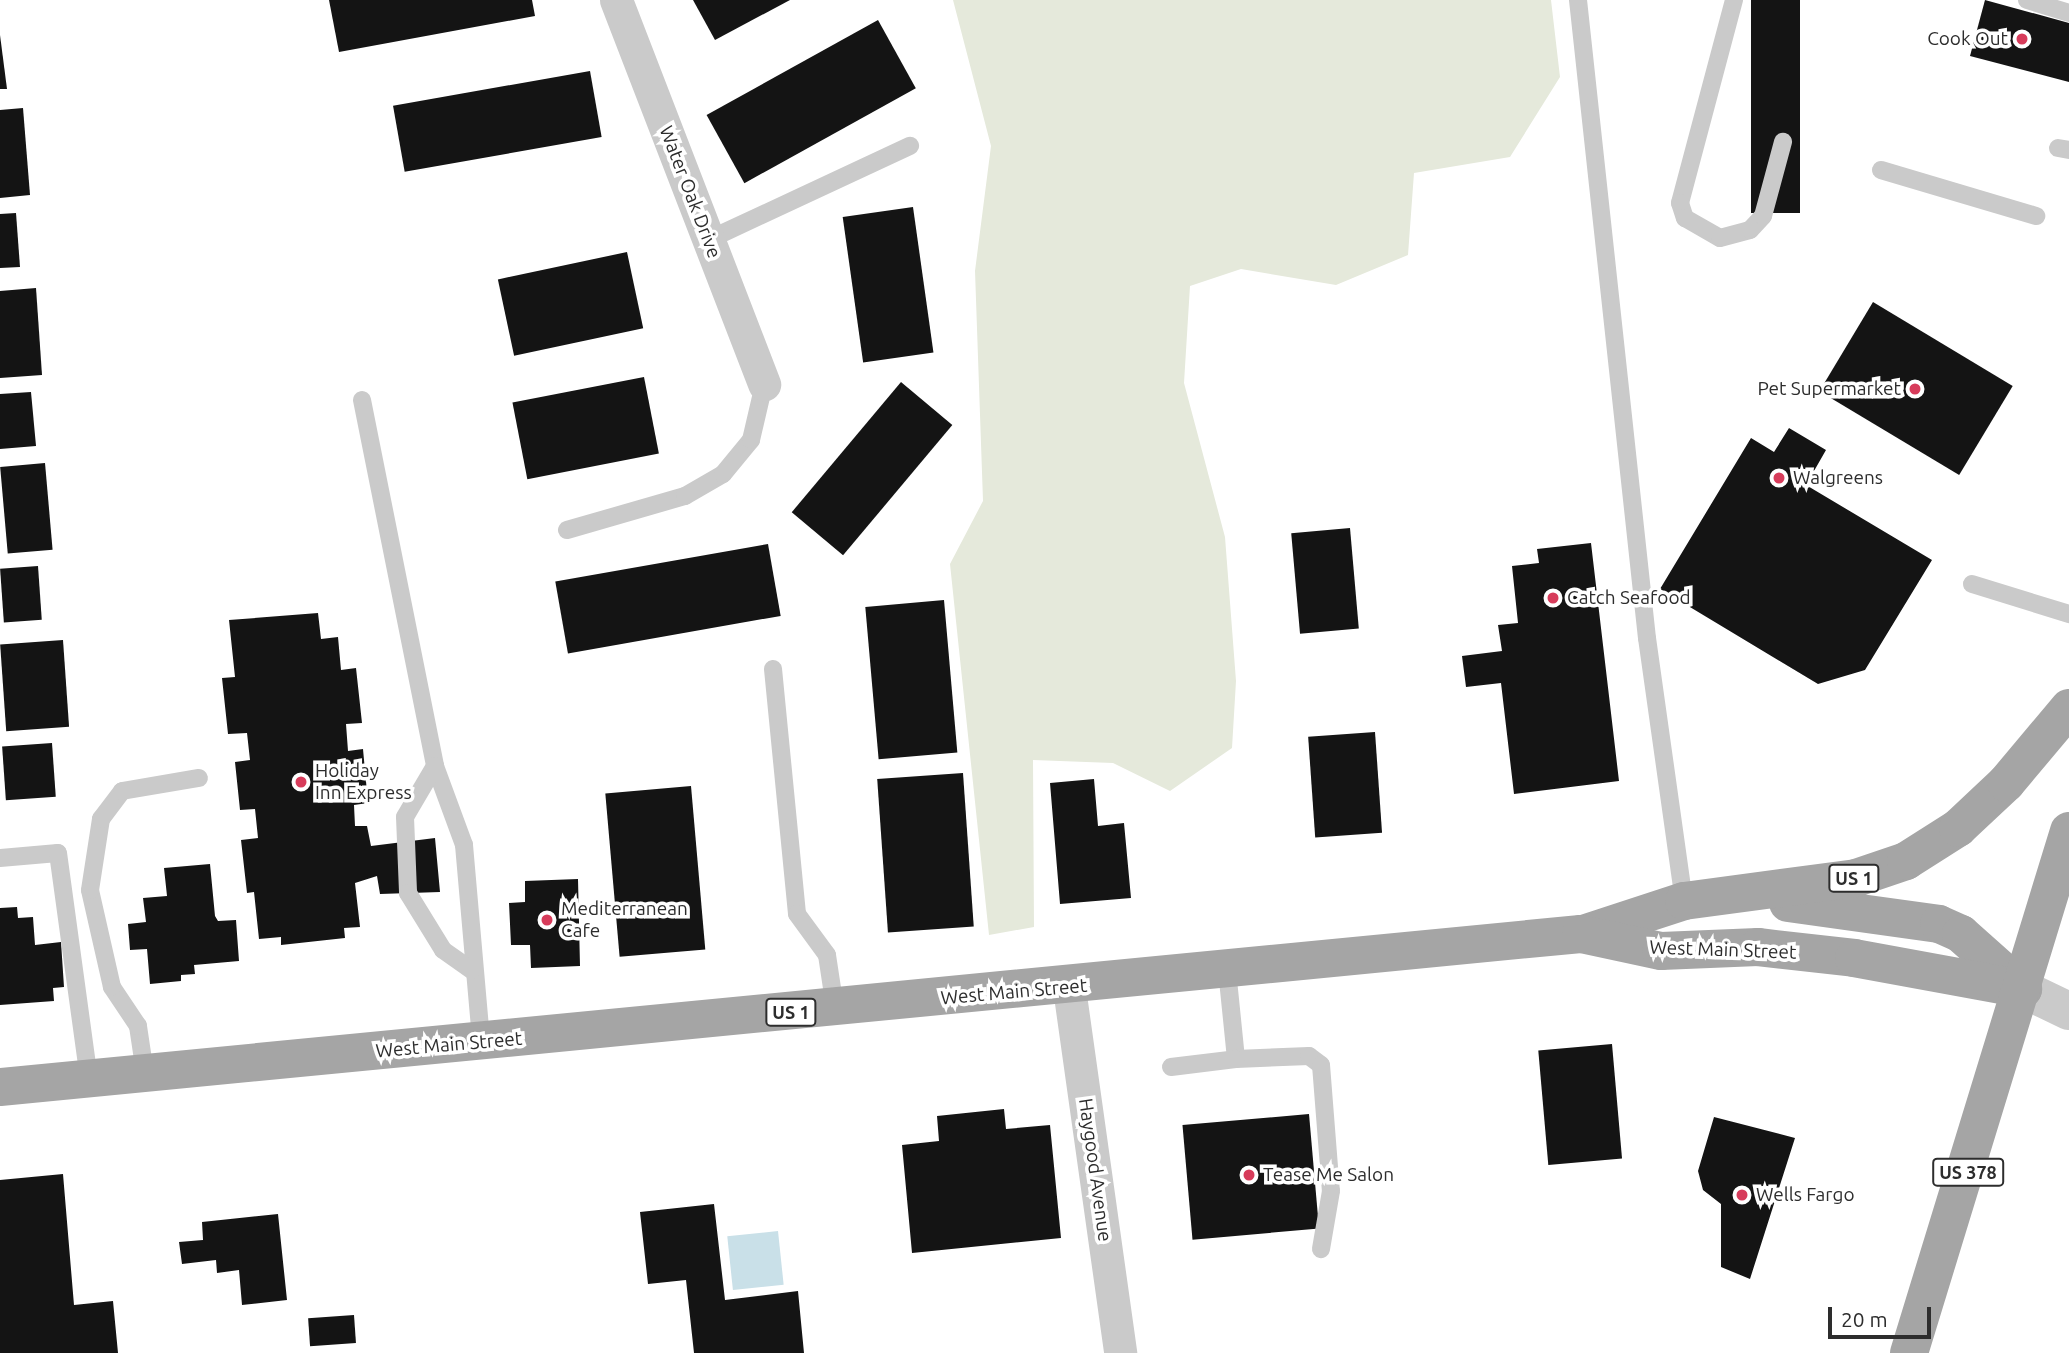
<!DOCTYPE html>
<style>
body{margin:0}
#map{position:relative;width:2069px;height:1353px;overflow:hidden;background:#fff;font-family:Ubuntu,sans-serif}
div>[style]{position:absolute}
.green>*{inset:0;background:#e5e9db}
.water>*{inset:0;background:#c9e0e8;transform-origin:0 0}
.building>*{inset:0;background:#141414;transform-origin:0 0}
.service>*{height:18px;margin:-9px;padding:0 9px;transform-origin:9px;border-radius:9px;background:#cacaca}
.minor>*{height:33px;margin:-16.5px;padding:0 16.5px;transform-origin:16.5px;border-radius:16.5px;background:#cacaca}
.tertiary>*{height:38px;margin:-19px;padding:0 19px;transform-origin:19px;border-radius:19px;background:#cacaca}
.primary>*{height:38px;margin:-19px;padding:0 19px;transform-origin:19px;border-radius:19px;background:#a5a5a5}
.dots>*{width:19px;height:19px;translate:-50% -50%;box-sizing:border-box;border:4px solid #fff;border-radius:50%}
span{translate:-50% -50%;white-space:nowrap;text-align:center;line-height:1.15;-webkit-text-stroke:7px #fff;paint-order:stroke}
.shield-label span{padding:2px 5px;background:#fff;border:2px solid;border-radius:5px;-webkit-text-stroke-width:0}
.shield-label{font-size:18px;color:#2d2d2d;font-weight:700}
.poi-label{font-size:19px;color:#2d2d2d}
.right{translate:-100% -50%;text-align:right}
.left{translate:0 -50%;text-align:left}
.street-label{font-size:19px;color:#2d2d2d}
.scale{position:absolute;left:1828px;top:1307px;width:103px;height:32px;box-sizing:border-box;border:4px solid #2d2d2d;border-top:0;padding-left:9px;font-size:21px;line-height:24px;white-space:nowrap;color:#2d2d2d;-webkit-text-stroke:5px #fff;paint-order:stroke}
</style>
<div id="map">
<div class="green">
<div style="clip-path:polygon(953px 0,1551px 0,1560px 77px,1510px 157px,1414px 173px,1408px 255px,1336px 285px,1241px 269px,1190px 286px,1184px 383px,1225px 537px,1236px 681px,1232px 748px,1170px 791px,1113px 763px,1033px 760px,1034px 927px,989px 935px,950px 564px,983px 501px,975px 271px,991px 146px)"></div>
</div>
<div class="water">
<div style="left:778px;top:1231px;width:54px;height:51px;rotate:84deg"></div>
</div>
<div class="building">
<div style="clip-path:polygon(329px 0,532px 0,535px 16px,339px 52px)"></div>
<div style="clip-path:polygon(693px 0,790px 0,715px 40px)"></div>
<div style="left:1751px;top:0;width:49px;height:213px"></div>
<div style="clip-path:polygon(1985px 0,2069px 23px,2069px 82px,1970px 56px)"></div>
<div style="left:878px;top:20px;width:78px;height:196px;rotate:61deg"></div>
<div style="clip-path:polygon(0 35px,7px 89px,0 89px)"></div>
<div style="left:590px;top:71px;width:67px;height:200px;rotate:80deg"></div>
<div style="clip-path:polygon(23px 108px,30px 195px,0 198px,0 110px)"></div>
<div style="left:913px;top:207px;width:147px;height:71px;rotate:82deg"></div>
<div style="clip-path:polygon(16px 213px,20px 267px,0 268px,0 214px)"></div>
<div style="left:627px;top:252px;width:78px;height:132px;rotate:78deg"></div>
<div style="clip-path:polygon(36px 288px,42px 375px,0 378px,0 291px)"></div>
<div style="left:1873px;top:302px;width:163px;height:104px;rotate:31deg"></div>
<div style="left:644px;top:377px;width:78px;height:134px;rotate:79deg"></div>
<div style="left:901px;top:382px;width:67px;height:170px;rotate:40deg"></div>
<div style="clip-path:polygon(31px 392px,36px 446px,0 449px,0 394px)"></div>
<div style="clip-path:polygon(1789px 428px,1826px 450px,1806px 485px,1932px 560px,1865px 670px,1818px 684px,1660px 589px,1751px 438px,1774px 452px)"></div>
<div style="left:45px;top:463px;width:87px;height:45px;rotate:85deg"></div>
<div style="left:1350px;top:528px;width:101px;height:59px;rotate:85deg"></div>
<div style="clip-path:polygon(1591px 543px,1619px 781px,1514px 794px,1501px 683px,1466px 687px,1462px 656px,1502px 651px,1498px 625px,1518px 623px,1512px 566px,1539px 563px,1537px 549px)"></div>
<div style="left:768px;top:544px;width:73px;height:216px;rotate:80deg"></div>
<div style="left:38px;top:566px;width:54px;height:38px;rotate:86deg"></div>
<div style="left:944px;top:600px;width:153px;height:79px;rotate:85deg"></div>
<div style="clip-path:polygon(318px 613px,321px 639px,338px 637px,341px 670px,356px 668px,362px 723px,346px 724px,348px 751px,363px 749px,368px 803px,354px 805px,355px 826px,367px 826px,371px 846px,435px 838px,440px 892px,380px 894px,377px 876px,355px 883px,360px 927px,344px 928px,345px 938px,281px 945px,281px 937px,259px 939px,254px 892px,247px 893px,241px 840px,258px 838px,255px 809px,240px 810px,235px 762px,250px 760px,247px 733px,228px 734px,222px 678px,235px 677px,229px 620px)"></div>
<div style="left:63px;top:640px;width:87px;height:63px;rotate:86deg"></div>
<div style="left:1375px;top:732px;width:101px;height:67px;rotate:86deg"></div>
<div style="left:52px;top:743px;width:54px;height:50px;rotate:86deg"></div>
<div style="left:963px;top:773px;width:154px;height:86px;rotate:86deg"></div>
<div style="clip-path:polygon(1094px 779px,1098px 826px,1124px 823px,1131px 898px,1060px 904px,1050px 783px)"></div>
<div style="left:691px;top:786px;width:164px;height:86px;rotate:85deg"></div>
<div style="clip-path:polygon(210px 864px,215px 916px,218px 921px,236px 920px,239px 961px,194px 965px,195px 974px,181px 975px,181px 981px,150px 984px,147px 949px,130px 950px,128px 924px,146px 922px,143px 898px,167px 896px,164px 868px)"></div>
<div style="clip-path:polygon(578px 879px,580px 966px,531px 968px,530px 945px,511px 945px,509px 903px,525px 902px,525px 881px)"></div>
<div style="clip-path:polygon(17px 907px,18px 918px,33px 917px,35px 945px,61px 942px,64px 987px,53px 988px,54px 1001px,0 1005px,0 908px)"></div>
<div style="left:1612px;top:1044px;width:115px;height:74px;rotate:85deg"></div>
<div style="clip-path:polygon(1004px 1109px,1006px 1129px,1050px 1125px,1061px 1238px,912px 1253px,902px 1145px,939px 1141px,937px 1116px)"></div>
<div style="left:1309px;top:1114px;width:115px;height:127px;rotate:85deg"></div>
<div style="clip-path:polygon(1714px 1117px,1795px 1138px,1750px 1279px,1721px 1267px,1721px 1204px,1703px 1190px,1698px 1171px)"></div>
<div style="clip-path:polygon(63px 1174px,74px 1305px,113px 1301px,118px 1353px,0 1353px,0 1180px)"></div>
<div style="clip-path:polygon(714px 1204px,725px 1300px,798px 1291px,804px 1353px,694px 1353px,686px 1280px,648px 1284px,640px 1212px)"></div>
<div style="clip-path:polygon(278px 1214px,287px 1300px,242px 1305px,239px 1270px,217px 1273px,216px 1260px,182px 1264px,179px 1242px,203px 1240px,202px 1222px)"></div>
<div style="left:354px;top:1315px;width:28px;height:46px;rotate:86deg"></div>
</div>
<div class="service">
<div style="left:1578px;top:0;width:642px;rotate:83.83deg"></div>
<div style="left:1647px;top:638px;width:266px;rotate:82deg"></div>
<div style="left:1734px;top:0;width:210px;rotate:104.9deg"></div>
<div style="left:1680px;top:203px;width:16px;rotate:72deg"></div>
<div style="left:1685px;top:218px;width:40px;rotate:29.7deg"></div>
<div style="left:1720px;top:238px;width:31px;rotate:-15deg"></div>
<div style="left:1750px;top:230px;width:19px;rotate:-47deg"></div>
<div style="left:1763px;top:216px;width:77px;rotate:-74.9deg"></div>
<div style="left:2027px;top:0;width:44px;rotate:17.2deg"></div>
<div style="left:2058px;top:148px;width:11px;rotate:10deg"></div>
<div style="left:1881px;top:170px;width:162px;rotate:16.5deg"></div>
<div style="left:708px;top:240px;width:223px;rotate:-25deg"></div>
<div style="left:362px;top:400px;width:373px;rotate:78.7deg"></div>
<div style="left:435px;top:766px;width:84px;rotate:69.8deg"></div>
<div style="left:464px;top:845px;width:197px;rotate:85deg"></div>
<div style="left:567px;top:530px;width:123px;rotate:-16.1deg"></div>
<div style="left:685px;top:496px;width:44px;rotate:-30.1deg"></div>
<div style="left:723px;top:474px;width:44px;rotate:-50.5deg"></div>
<div style="left:751px;top:440px;width:57px;rotate:-76.9deg"></div>
<div style="left:1972px;top:584px;width:102px;rotate:17.2deg"></div>
<div style="left:773px;top:669px;width:246px;rotate:84.4deg"></div>
<div style="left:797px;top:914px;width:51px;rotate:53.8deg"></div>
<div style="left:827px;top:955px;width:54px;rotate:81.4deg"></div>
<div style="left:435px;top:766px;width:59px;rotate:120.5deg"></div>
<div style="left:405px;top:817px;width:76px;rotate:87.7deg"></div>
<div style="left:408px;top:893px;width:67px;rotate:58.4deg"></div>
<div style="left:443px;top:950px;width:35px;rotate:35deg"></div>
<div style="left:0;top:858px;width:58px;rotate:-4.9deg"></div>
<div style="left:58px;top:853px;width:228px;rotate:82.2deg"></div>
<div style="left:1227px;top:970px;width:89px;rotate:84.2deg"></div>
<div style="left:1236px;top:1059px;width:73px;rotate:-2.4deg"></div>
<div style="left:1309px;top:1056px;width:15px;rotate:37deg"></div>
<div style="left:1321px;top:1065px;width:126px;rotate:85.5deg"></div>
<div style="left:1331px;top:1191px;width:59px;rotate:99.8deg"></div>
<div style="left:1171px;top:1067px;width:65px;rotate:-7deg"></div>
<div style="left:145px;top:1073px;width:48px;rotate:-98.5deg"></div>
<div style="left:138px;top:1026px;width:47px;rotate:-123.7deg"></div>
<div style="left:112px;top:987px;width:99px;rotate:-102.8deg"></div>
<div style="left:90px;top:890px;width:72px;rotate:-81.2deg"></div>
<div style="left:101px;top:819px;width:35px;rotate:-53deg"></div>
<div style="left:122px;top:791px;width:78px;rotate:-9.6deg"></div>
</div>
<div class="minor">
<div style="left:616px;top:0;width:412px;rotate:68.9deg"></div>
<div style="left:1069px;top:988px;width:369px;rotate:82deg"></div>
</div>
<div class="tertiary">
<div style="left:2023px;top:989px;width:51px;rotate:25.6deg"></div>
</div>
<div class="primary">
<div style="left:1788px;top:903px;width:152px;rotate:7.9deg"></div>
<div style="left:1939px;top:924px;width:24px;rotate:24deg"></div>
<div style="left:1961px;top:934px;width:83px;rotate:41.6deg"></div>
<div style="left:1583px;top:934px;width:106px;rotate:-18.1deg"></div>
<div style="left:1684px;top:901px;width:174px;rotate:-7.6deg"></div>
<div style="left:1856px;top:878px;width:53px;rotate:-18.8deg"></div>
<div style="left:1906px;top:861px;width:62px;rotate:-32.4deg"></div>
<div style="left:1958px;top:828px;width:66px;rotate:-43.2deg"></div>
<div style="left:2006px;top:783px;width:98px;rotate:-50deg"></div>
<div style="left:0;top:1087px;width:1588px;rotate:-5.53deg"></div>
<div style="left:1581px;top:934px;width:82px;rotate:12deg"></div>
<div style="left:1661px;top:951px;width:97px;rotate:-2.4deg"></div>
<div style="left:1758px;top:947px;width:97px;rotate:6.5deg"></div>
<div style="left:1854px;top:958px;width:172px;rotate:10.4deg"></div>
<div style="left:1909px;top:1353px;width:546px;rotate:-72.96deg"></div>
</div>
<div class="dots">
<div style="left:2022px;top:39px;background:#d73c5b"></div>
<div style="left:1915px;top:389px;background:#d73c5b"></div>
<div style="left:1779px;top:478px;background:#d73c5b"></div>
<div style="left:1553px;top:598px;background:#d73c5b"></div>
<div style="left:301px;top:782px;background:#d73c5b"></div>
<div style="left:547px;top:920px;background:#d73c5b"></div>
<div style="left:1249px;top:1175px;background:#d73c5b"></div>
<div style="left:1742px;top:1195px;background:#d73c5b"></div>
</div>
<div class="shield-label">
<span style="left:1854px;top:878px">US 1</span>
<span style="left:791px;top:1012px">US 1</span>
<span style="left:1968px;top:1172px">US 378</span>
</div>
<div class="poi-label">
<span class="right" style="left:2008px;top:39px">Cook Out</span>
<span class="right" style="left:1901px;top:389px">Pet Supermarket</span>
<span class="left" style="left:1793px;top:478px">Walgreens</span>
<span class="left" style="left:1567px;top:598px">Catch Seafood</span>
<span class="left" style="left:315px;top:782px">Holiday<br>Inn Express</span>
<span class="left" style="left:561px;top:920px">Mediterranean<br>Cafe</span>
<span class="left" style="left:1263px;top:1175px">Tease Me Salon</span>
<span class="left" style="left:1756px;top:1195px">Wells Fargo</span>
</div>
<div class="street-label">
<span style="left:690px;top:192px;rotate:69deg">Water Oak Drive</span>
<span style="left:1723px;top:950px;rotate:2deg">West Main Street</span>
<span style="left:1014px;top:992px;rotate:-5deg">West Main Street</span>
<span style="left:449px;top:1045px;rotate:-5deg">West Main Street</span>
<span style="left:1095px;top:1170px;rotate:82deg">Haygood Avenue</span>
</div>
<div class="scale">20 m</div>
</div>
